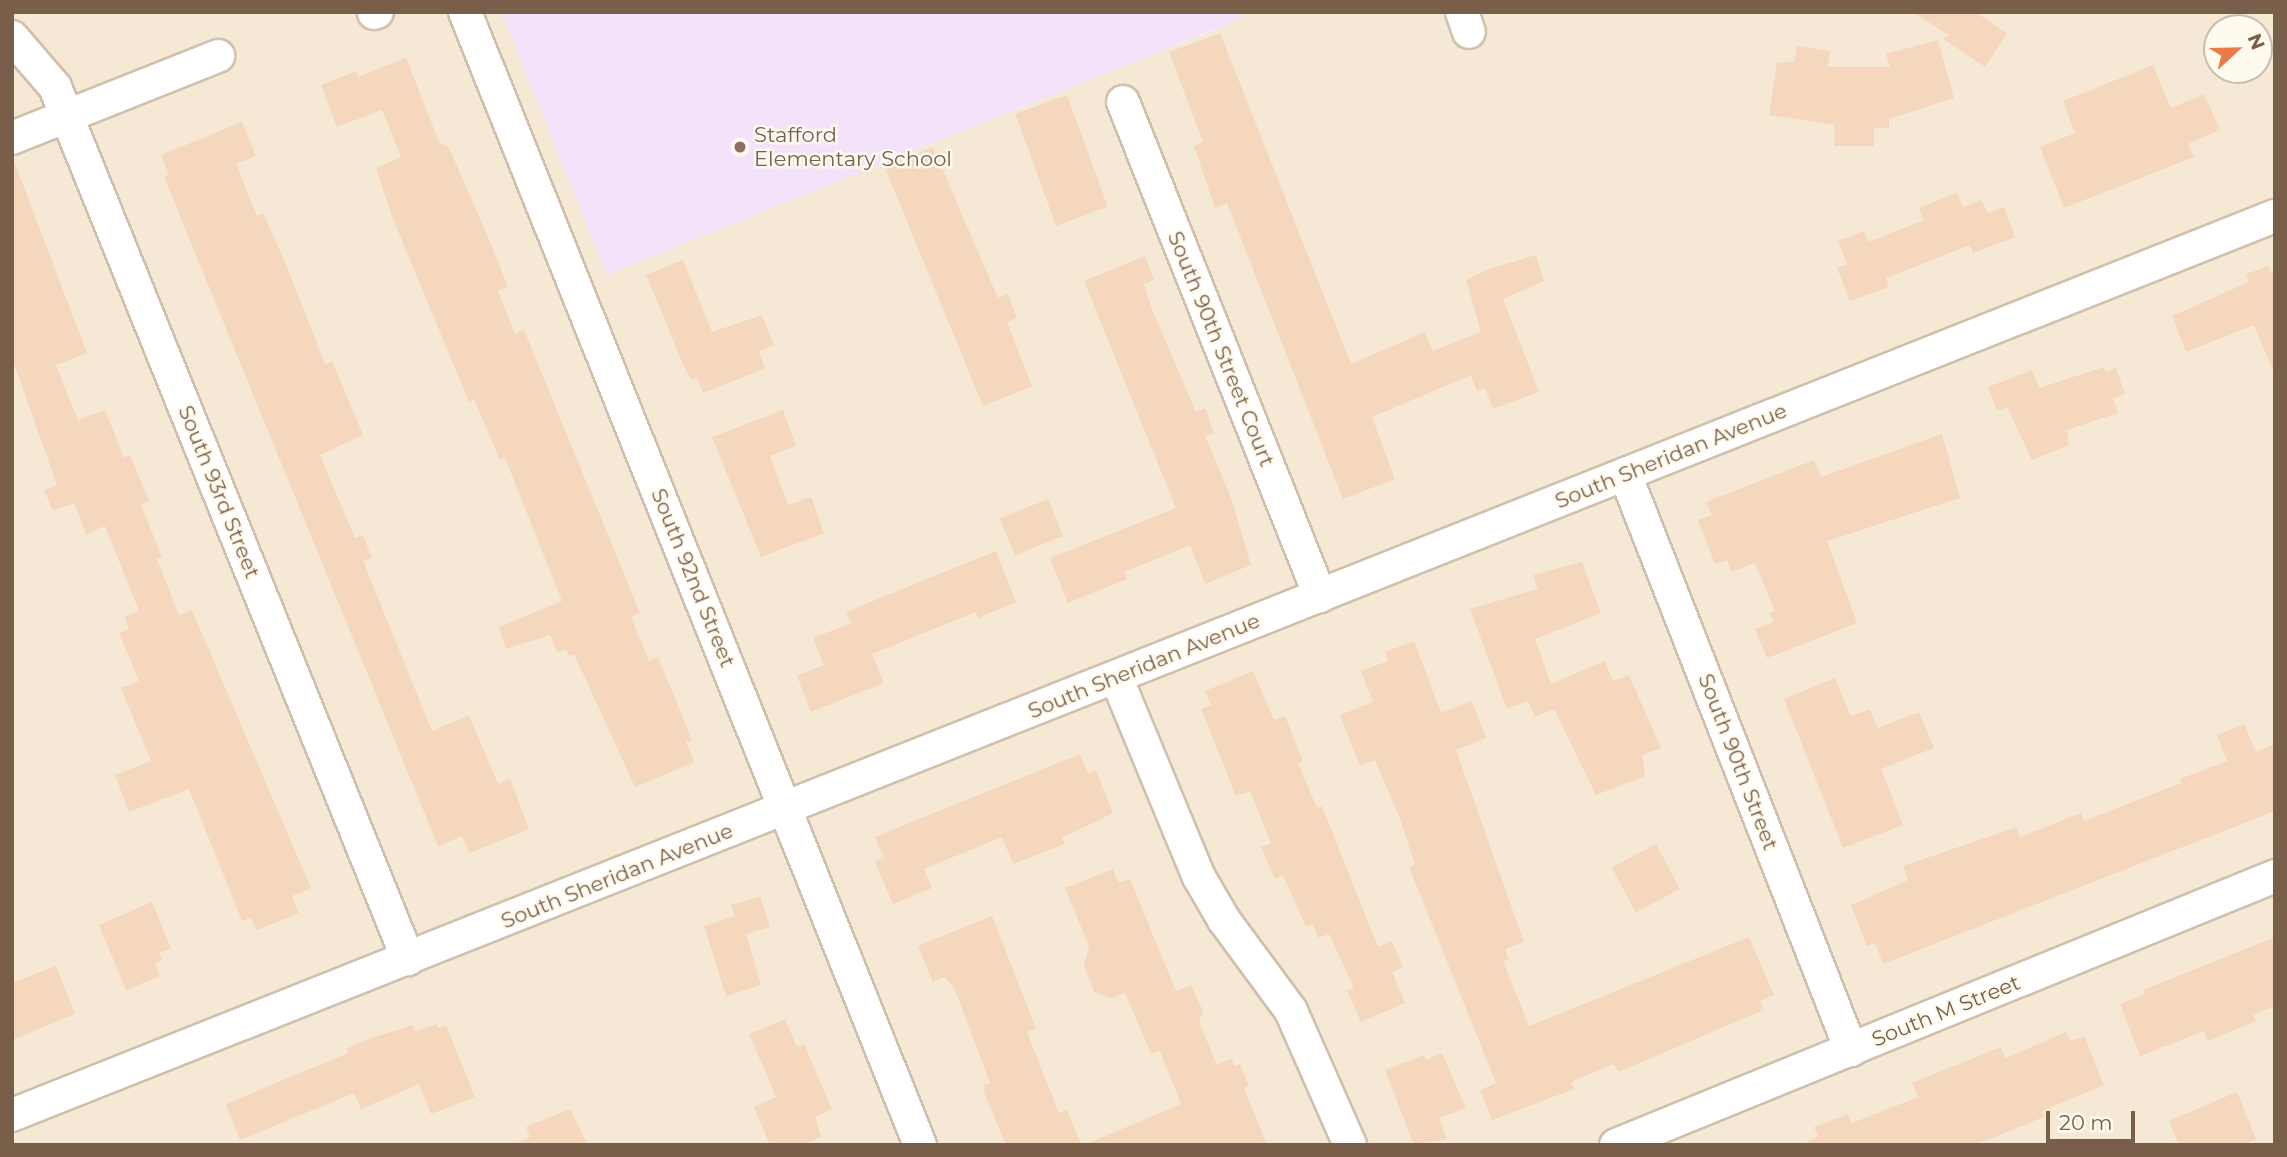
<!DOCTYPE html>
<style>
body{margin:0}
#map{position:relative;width:2287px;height:1157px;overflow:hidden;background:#fdf6e7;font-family:Montserrat,sans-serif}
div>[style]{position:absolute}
.residential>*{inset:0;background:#f5e9d5}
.education>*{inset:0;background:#f3e3fa}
.building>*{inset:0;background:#f4d7bd;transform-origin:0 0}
.roads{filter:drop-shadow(2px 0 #d0bfac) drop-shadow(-2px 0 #d0bfac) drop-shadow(0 2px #d0bfac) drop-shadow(0 -2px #d0bfac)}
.minor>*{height:32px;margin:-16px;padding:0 16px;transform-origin:16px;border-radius:16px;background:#fff}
.dots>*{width:19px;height:19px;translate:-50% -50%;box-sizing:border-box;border:4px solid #fffaee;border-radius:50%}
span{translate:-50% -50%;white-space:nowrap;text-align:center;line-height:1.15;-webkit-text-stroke:5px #fffaee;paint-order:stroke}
.education-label{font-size:21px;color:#785e54}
.left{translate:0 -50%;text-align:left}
.street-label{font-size:21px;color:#795e4a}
.frame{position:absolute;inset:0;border:14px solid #795e4a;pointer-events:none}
.north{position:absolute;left:2203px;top:14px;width:70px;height:70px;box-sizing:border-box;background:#fffaee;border:2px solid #c9bcac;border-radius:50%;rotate:68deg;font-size:19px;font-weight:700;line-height:28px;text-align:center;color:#795e4a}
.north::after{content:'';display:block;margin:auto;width:24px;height:32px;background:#ec7948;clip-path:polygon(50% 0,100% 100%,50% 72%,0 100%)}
.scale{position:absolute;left:2046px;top:1111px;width:89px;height:32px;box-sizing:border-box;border:4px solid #795e4a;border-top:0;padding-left:9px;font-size:21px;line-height:24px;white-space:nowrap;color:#795e4a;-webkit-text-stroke:5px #fffaee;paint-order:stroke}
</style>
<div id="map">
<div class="residential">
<div style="clip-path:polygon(evenodd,12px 12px,501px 12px,607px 274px,1239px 20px,1237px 12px,2275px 12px,2275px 1145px,12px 1145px,12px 12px,2217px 28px,2259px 28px,2259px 70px,2217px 70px,2217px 28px)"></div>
</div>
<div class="education">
<div style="clip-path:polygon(501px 12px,1237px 12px,1240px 19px,607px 275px)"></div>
</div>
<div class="building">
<div style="clip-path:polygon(1913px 12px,1975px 12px,2007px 33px,1985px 67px,1942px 38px,1950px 36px)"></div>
<div style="clip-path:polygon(1220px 33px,1351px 364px,1425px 332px,1433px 351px,1481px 332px,1466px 280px,1489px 269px,1536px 255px,1544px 281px,1503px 299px,1539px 392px,1493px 409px,1485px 388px,1477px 391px,1471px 375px,1372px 417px,1395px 479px,1343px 499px,1227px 203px,1215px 208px,1194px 146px,1203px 142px,1169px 52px)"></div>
<div style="clip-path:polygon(1938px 40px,1954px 98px,1889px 119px,1889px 128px,1874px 128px,1874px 146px,1834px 146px,1835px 125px,1769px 115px,1777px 63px,1795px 61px,1797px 46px,1830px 51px,1828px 67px,1890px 67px,1886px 54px)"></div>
<div style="clip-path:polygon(406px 58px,439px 142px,449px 148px,488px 237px,508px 287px,498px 291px,515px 334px,524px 330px,640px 613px,631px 617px,649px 661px,658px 657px,692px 740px,686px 742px,694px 762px,635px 787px,574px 654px,569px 656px,566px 649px,557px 652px,550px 635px,506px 649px,499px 627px,562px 601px,505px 458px,500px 460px,474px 399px,469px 402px,391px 214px,376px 168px,401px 157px,382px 110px,337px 127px,321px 85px,356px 71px,358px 77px)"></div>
<div style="clip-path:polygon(2153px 65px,2171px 108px,2204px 94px,2220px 130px,2188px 144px,2194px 157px,2064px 208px,2040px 147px,2075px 133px,2063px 101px)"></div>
<div style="left:1067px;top:95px;width:119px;height:55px;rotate:70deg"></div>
<div style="clip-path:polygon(242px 122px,256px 156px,236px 164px,257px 216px,263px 213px,285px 262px,325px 364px,332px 361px,363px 435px,320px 455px,355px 538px,363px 535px,372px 558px,363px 561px,432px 731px,469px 715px,498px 784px,510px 779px,529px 829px,469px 853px,462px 836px,438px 846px,164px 177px,169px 175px,161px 155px)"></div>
<div style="clip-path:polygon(933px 147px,998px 298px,1008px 294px,1017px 318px,1007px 322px,1032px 386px,983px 406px,885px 168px)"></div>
<div style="clip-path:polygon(12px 156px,87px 353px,56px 365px,78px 420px,105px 410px,124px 458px,130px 455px,149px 501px,141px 505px,162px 557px,157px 559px,179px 615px,192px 610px,311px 888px,292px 896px,299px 913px,257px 930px,251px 918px,242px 921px,189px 789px,129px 812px,115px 775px,151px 761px,121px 688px,139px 681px,119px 633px,129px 629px,125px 617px,139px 611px,105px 526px,86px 534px,74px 503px,53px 511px,44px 490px,57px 485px,12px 358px)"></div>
<div style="clip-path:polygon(1957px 193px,1963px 207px,1981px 200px,1988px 213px,2004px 207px,2015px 237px,1973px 253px,1970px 245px,1886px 278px,1889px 287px,1850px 301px,1837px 268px,1847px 264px,1838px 241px,1864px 231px,1868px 242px,1924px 220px,1919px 208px)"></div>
<div style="clip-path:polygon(1145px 256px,1154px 280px,1144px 284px,1152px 309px,1196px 412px,1205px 408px,1214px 433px,1205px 436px,1231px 498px,1251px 565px,1205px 584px,1190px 545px,1124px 572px,1127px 579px,1068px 603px,1050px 558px,1176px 508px,1084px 281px)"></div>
<div style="clip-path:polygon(683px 260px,712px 332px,762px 315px,774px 345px,759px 351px,765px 368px,703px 393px,697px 378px,692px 380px,686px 371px,646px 275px)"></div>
<div style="clip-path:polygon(2268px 266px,2271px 273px,2275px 272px,2275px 375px,2254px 325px,2186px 352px,2172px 316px,2249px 282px,2246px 274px)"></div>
<div style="clip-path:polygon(2104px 367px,2105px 372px,2116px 368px,2125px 394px,2113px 398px,2118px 413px,2067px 430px,2069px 445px,2032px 460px,2007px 407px,1997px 411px,1988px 387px,2032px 370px,2039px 388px)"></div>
<div style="clip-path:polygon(783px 410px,796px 446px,770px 456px,788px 505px,811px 497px,824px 533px,761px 557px,712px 437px)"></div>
<div style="clip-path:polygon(1942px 434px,1960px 498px,1827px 541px,1857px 623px,1767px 658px,1755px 629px,1773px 622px,1770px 613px,1775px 611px,1755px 563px,1732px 572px,1727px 560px,1715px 564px,1698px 520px,1712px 515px,1706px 502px,1814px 460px,1821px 477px)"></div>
<div style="left:1048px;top:499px;width:40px;height:52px;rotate:68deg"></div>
<div style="clip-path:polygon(996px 551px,1016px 602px,978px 618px,976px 612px,872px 654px,884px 683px,811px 712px,797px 676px,824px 665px,813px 638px,851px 623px,846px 612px)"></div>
<div style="clip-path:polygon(1582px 562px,1601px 613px,1535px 639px,1551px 684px,1605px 661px,1613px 681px,1629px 675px,1661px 748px,1642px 755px,1645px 776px,1596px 795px,1554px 709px,1535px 717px,1528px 701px,1507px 709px,1470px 609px,1538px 589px,1533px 575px)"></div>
<div style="clip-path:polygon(1414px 641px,1441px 713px,1472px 701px,1486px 738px,1456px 750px,1524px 942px,1505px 949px,1509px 959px,1503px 961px,1529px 1026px,1749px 937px,1774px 995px,1760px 1001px,1764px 1010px,1618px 1072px,1614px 1064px,1571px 1082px,1574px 1089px,1492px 1120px,1480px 1090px,1496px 1083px,1409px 867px,1415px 865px,1400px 819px,1375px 760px,1360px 766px,1340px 715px,1373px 702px,1361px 671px,1388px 661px,1385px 652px)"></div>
<div style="clip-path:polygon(1253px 671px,1274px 720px,1285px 716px,1303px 761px,1298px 763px,1317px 808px,1322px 806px,1378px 947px,1392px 941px,1403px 967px,1392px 972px,1405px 1003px,1361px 1022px,1347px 990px,1354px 988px,1329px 934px,1318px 938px,1313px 924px,1306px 927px,1283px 875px,1275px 879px,1261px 847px,1271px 843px,1250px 791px,1236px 796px,1201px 709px,1211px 705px,1205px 691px)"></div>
<div style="clip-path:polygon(1835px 678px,1851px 716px,1870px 709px,1878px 728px,1919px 712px,1934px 748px,1881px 769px,1903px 825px,1843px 848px,1784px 699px)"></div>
<div style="clip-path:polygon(2244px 724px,2256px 752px,2275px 744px,2275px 811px,1883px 964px,1875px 943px,1867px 946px,1851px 905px,1908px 880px,1903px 866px,2017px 827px,2020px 837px,2081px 813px,2084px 821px,2181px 783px,2180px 779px,2227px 761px,2217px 735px)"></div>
<div style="clip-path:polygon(1080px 754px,1088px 774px,1096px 771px,1113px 813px,1062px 838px,1065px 844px,1013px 864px,1002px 837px,924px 869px,932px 888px,893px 904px,875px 862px,884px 858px,875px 837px)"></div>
<div style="left:1656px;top:844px;width:51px;height:50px;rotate:62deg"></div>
<div style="clip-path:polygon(1113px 869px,1118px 883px,1130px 879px,1176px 991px,1191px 985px,1203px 1011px,1199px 1022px,1217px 1065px,1231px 1059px,1235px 1066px,1240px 1064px,1249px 1086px,1244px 1088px,1267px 1145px,1084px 1145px,1181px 1104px,1160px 1051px,1151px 1054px,1125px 993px,1112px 998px,1094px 992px,1084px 966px,1089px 946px,1065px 888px)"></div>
<div style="clip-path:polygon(760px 896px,770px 927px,746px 934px,761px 985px,726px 996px,704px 926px,735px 916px,731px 905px)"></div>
<div style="clip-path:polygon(152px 902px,171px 948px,159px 953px,162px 960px,155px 963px,160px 976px,126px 990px,99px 925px)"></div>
<div style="clip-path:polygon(992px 916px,1036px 1028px,1027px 1032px,1059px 1113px,1067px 1110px,1081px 1145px,1006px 1145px,984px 1092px,984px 1085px,990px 1083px,955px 990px,945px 977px,933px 982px,918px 946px)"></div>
<div style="clip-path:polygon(2275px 937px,2275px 1006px,2253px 1015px,2256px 1021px,2208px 1041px,2204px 1031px,2140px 1056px,2120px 1004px,2144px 994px,2143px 990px)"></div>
<div style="clip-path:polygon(56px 966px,75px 1014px,12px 1040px,12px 983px)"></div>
<div style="clip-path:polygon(785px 1019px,797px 1047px,804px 1044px,832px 1109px,815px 1117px,821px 1137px,802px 1145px,770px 1145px,754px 1107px,776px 1097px,749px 1034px)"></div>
<div style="clip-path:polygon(437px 1024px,438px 1028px,446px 1025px,475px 1097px,431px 1114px,419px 1084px,361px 1109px,354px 1093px,240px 1140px,226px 1104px,348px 1053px,346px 1049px,366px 1040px,412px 1025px,415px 1032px)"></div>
<div style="clip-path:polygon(2066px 1032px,2070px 1041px,2084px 1036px,2104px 1085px,2042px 1111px,2044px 1117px,1975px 1145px,1802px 1145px,1818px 1136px,1814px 1127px,1848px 1114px,1852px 1123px,1918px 1097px,1912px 1083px,2001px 1047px,2005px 1058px)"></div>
<div style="clip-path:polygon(1442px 1053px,1466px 1108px,1439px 1118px,1447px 1139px,1414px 1145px,1385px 1070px,1424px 1055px,1426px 1060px)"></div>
<div style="clip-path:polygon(2237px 1092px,2256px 1139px,2243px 1145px,2179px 1145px,2169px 1121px)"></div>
<div style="clip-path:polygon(570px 1109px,588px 1145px,513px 1145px,530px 1137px,526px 1127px)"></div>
</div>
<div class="roads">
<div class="minor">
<div style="left:465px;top:12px;width:1221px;rotate:68.12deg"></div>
<div style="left:1462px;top:12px;width:21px;rotate:71deg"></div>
<div style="left:374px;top:13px;width:3px;rotate:-18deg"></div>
<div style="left:12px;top:37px;width:66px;rotate:49.3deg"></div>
<div style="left:55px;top:87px;width:941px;rotate:67.96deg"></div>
<div style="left:1123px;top:102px;width:532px;rotate:68.26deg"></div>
<div style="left:12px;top:138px;width:222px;rotate:-21.7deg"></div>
<div style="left:1625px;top:474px;width:619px;rotate:68.58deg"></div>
<div style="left:1116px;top:677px;width:217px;rotate:67.5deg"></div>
<div style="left:1199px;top:877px;width:50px;rotate:59.8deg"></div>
<div style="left:1224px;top:920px;width:113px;rotate:53.6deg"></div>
<div style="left:1291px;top:1011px;width:146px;rotate:66.2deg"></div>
<div style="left:12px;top:1115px;width:2435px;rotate:-21.67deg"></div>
<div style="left:1616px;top:1145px;width:712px;rotate:-22.2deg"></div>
</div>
</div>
<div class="dots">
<div style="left:740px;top:147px;background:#8d6e63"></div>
</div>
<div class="education-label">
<span class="left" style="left:754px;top:147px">Stafford<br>Elementary School</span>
</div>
<div class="street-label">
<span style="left:1221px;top:349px;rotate:68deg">South 90th Street Court</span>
<span style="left:1671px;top:456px;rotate:-22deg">South Sheridan Avenue</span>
<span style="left:219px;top:492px;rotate:68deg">South 93rd Street</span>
<span style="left:693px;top:578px;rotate:68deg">South 92nd Street</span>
<span style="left:1144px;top:666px;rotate:-22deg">South Sheridan Avenue</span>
<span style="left:1738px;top:762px;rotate:69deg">South 90th Street</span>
<span style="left:617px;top:876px;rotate:-22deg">South Sheridan Avenue</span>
<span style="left:1946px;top:1011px;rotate:-22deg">South M Street</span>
</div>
<div class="frame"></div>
<div class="north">N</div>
<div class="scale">20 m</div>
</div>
